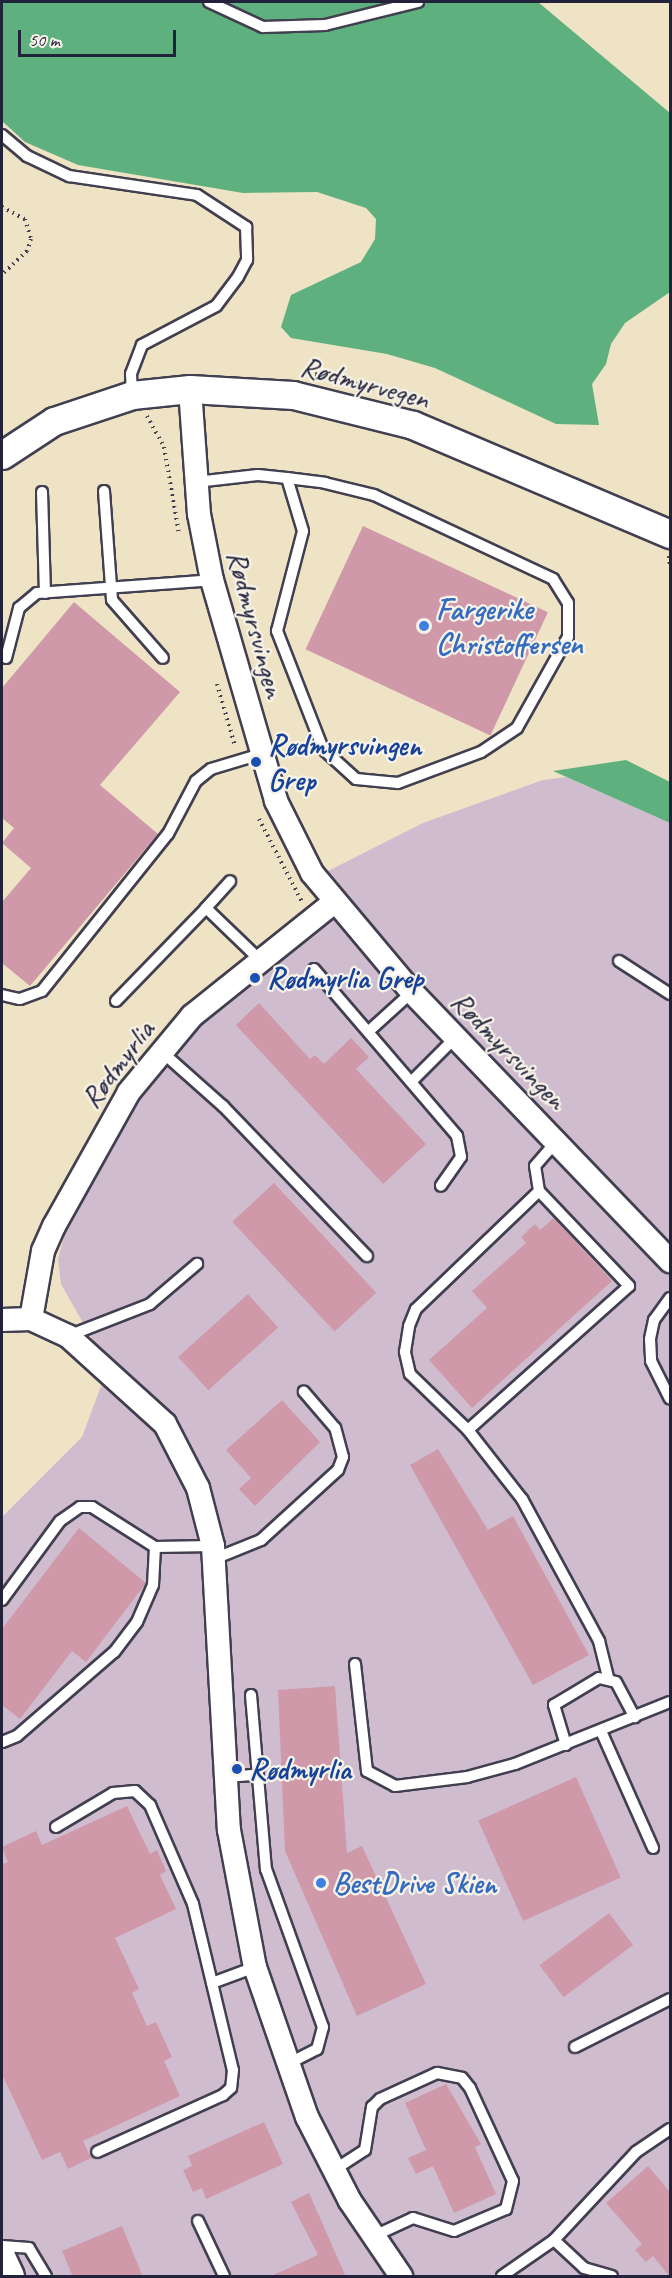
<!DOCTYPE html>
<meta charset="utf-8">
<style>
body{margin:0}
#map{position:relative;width:672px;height:2278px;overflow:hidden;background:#efe3c5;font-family:Caveat,sans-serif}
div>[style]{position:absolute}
.industrial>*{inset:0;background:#cfbdcf}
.forest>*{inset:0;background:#5eb17e}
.building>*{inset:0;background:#cf99a9;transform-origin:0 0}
.path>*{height:4px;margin-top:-2px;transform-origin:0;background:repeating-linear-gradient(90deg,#413f50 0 1.5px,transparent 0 6px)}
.roads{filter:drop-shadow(2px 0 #413f50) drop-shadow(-2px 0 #413f50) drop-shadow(0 2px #413f50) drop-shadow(0 -2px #413f50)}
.service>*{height:10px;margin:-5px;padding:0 5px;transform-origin:5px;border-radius:5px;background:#fff}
.minor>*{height:22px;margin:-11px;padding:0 11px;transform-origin:11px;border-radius:11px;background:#fff}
.tertiary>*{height:27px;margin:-13.5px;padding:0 13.5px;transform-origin:13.5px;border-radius:13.5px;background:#fff}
.dots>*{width:16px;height:16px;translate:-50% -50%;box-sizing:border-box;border:3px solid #f7f3e8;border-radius:50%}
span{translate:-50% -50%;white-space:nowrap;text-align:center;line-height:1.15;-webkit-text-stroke:4.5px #f7f3e8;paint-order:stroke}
.street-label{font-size:30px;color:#22223b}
.shop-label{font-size:30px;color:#366cbe;font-weight:700}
.left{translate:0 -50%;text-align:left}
.transit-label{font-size:30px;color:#164399;font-weight:700}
.frame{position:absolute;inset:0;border:3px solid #22223b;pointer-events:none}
.scale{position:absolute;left:18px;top:30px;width:158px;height:27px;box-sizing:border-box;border:3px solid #22223b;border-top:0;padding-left:8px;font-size:18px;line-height:21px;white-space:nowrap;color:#22223b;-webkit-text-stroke:4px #f7f3e8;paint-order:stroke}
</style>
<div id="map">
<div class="industrial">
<div style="clip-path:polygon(566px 777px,670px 823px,670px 2276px,2px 2276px,2px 1517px,82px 1437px,108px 1367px,61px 1284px,58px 1259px,66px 1229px,156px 1071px,254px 973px,345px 904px,326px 872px,423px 823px,543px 780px)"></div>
</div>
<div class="forest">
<div style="clip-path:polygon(2px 2px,538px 2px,670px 113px,670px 292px,625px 323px,611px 344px,606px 364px,592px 384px,599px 425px,556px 424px,435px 368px,387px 354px,291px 338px,281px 327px,291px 295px,361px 262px,375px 239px,376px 219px,366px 208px,317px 192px,243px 193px,78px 165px,25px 142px,2px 121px)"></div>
<div style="clip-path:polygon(626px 760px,670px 782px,670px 823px,553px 771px)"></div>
</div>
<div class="building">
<div style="left:363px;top:526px;width:204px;height:136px;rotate:25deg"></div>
<div style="clip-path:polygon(74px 602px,180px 692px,100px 785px,158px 834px,30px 986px,2px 963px,2px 902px,31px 868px,2px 843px,14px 828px,2px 818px,2px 688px)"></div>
<div style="clip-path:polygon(259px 1003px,310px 1059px,315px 1055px,324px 1064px,351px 1038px,369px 1057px,356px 1069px,426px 1144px,383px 1184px,236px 1025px)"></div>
<div style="left:274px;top:1183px;width:150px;height:57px;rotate:47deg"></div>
<div style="clip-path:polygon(554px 1218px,612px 1281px,472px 1408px,429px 1360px,487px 1308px,472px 1291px,526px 1243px,521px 1237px,535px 1224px,540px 1230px)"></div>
<div style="left:248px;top:1294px;width:45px;height:94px;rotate:48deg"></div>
<div style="clip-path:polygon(282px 1400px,320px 1442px,255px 1506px,239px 1489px,251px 1478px,226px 1450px)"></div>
<div style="clip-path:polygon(438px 1449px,488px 1530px,513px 1516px,589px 1655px,533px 1685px,410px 1465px)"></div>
<div style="clip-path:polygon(79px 1528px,146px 1583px,86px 1662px,72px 1651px,20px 1719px,2px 1705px,2px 1629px)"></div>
<div style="clip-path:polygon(335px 1686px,347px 1853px,362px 1846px,426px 1984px,357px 2016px,285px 1851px,278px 1690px)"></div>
<div style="left:576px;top:1777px;width:110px;height:107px;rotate:66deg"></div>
<div style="clip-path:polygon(127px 1806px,150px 1854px,157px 1850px,166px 1871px,160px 1875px,176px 1909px,115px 1938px,139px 1989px,132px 1993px,147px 2026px,156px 2022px,172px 2057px,164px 2061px,180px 2096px,83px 2141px,91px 2158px,68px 2169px,60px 2152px,42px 2160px,2px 2074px,2px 1865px,8px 1862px,2px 1847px,36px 1831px,42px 1845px)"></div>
<div style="left:609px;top:1913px;width:40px;height:87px;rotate:53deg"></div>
<div style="clip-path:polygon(446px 2084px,481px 2144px,475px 2147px,496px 2194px,454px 2213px,433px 2166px,416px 2174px,408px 2158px,426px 2150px,405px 2103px)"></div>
<div style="clip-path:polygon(264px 2122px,283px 2164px,206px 2199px,202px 2188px,193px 2192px,183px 2170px,192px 2166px,188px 2156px)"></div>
<div style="clip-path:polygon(648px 2166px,670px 2192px,670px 2277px,653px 2256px,646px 2262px,635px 2250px,642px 2244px,606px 2203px)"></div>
<div style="clip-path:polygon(309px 2193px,346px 2277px,269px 2277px,318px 2255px,291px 2202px)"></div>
<div style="clip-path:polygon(122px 2226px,143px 2277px,73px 2277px,62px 2251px)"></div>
</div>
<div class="path">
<div style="left:2px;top:207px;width:26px;rotate:28deg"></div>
<div style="left:25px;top:219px;width:21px;rotate:73deg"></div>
<div style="left:31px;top:239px;width:13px;rotate:108deg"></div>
<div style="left:27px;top:251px;width:34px;rotate:137deg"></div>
<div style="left:315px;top:374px;width:82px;rotate:14deg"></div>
<div style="left:147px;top:416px;width:35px;rotate:61deg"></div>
<div style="left:164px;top:447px;width:88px;rotate:80.2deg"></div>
<div style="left:669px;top:556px;width:11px;rotate:85deg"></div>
<div style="left:217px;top:684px;width:65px;rotate:73.8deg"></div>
<div style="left:259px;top:819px;width:93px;rotate:62.6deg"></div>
</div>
<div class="roads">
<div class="service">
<div style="left:209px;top:2px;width:60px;rotate:24.8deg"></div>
<div style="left:263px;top:27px;width:62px;rotate:-1.8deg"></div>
<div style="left:325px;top:25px;width:96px;rotate:-13.9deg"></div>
<div style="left:2px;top:135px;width:33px;rotate:40deg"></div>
<div style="left:27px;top:156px;width:47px;rotate:25.5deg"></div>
<div style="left:69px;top:176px;width:129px;rotate:8.4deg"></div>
<div style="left:197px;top:195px;width:59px;rotate:33.1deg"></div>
<div style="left:246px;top:227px;width:33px;rotate:88deg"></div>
<div style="left:247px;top:260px;width:19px;rotate:118deg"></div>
<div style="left:238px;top:277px;width:36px;rotate:127deg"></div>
<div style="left:216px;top:306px;width:84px;rotate:152.2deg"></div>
<div style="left:142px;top:345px;width:31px;rotate:111deg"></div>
<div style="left:131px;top:374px;width:21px;rotate:87deg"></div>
<div style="left:196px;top:482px;width:62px;rotate:-6.4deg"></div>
<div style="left:258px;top:475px;width:29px;rotate:6deg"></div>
<div style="left:287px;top:478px;width:38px;rotate:7deg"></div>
<div style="left:325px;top:483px;width:50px;rotate:13.8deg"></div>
<div style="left:374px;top:495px;width:198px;rotate:25.1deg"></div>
<div style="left:553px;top:579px;width:28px;rotate:58deg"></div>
<div style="left:568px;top:603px;width:34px;rotate:90deg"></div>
<div style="left:568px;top:637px;width:104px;rotate:119.3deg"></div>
<div style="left:517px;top:728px;width:43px;rotate:146.3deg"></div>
<div style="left:481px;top:752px;width:89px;rotate:159.5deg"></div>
<div style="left:398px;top:783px;width:42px;rotate:-174.6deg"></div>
<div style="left:356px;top:779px;width:45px;rotate:-137.7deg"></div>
<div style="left:323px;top:749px;width:127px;rotate:-111.3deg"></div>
<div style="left:277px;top:631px;width:103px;rotate:-75.4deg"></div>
<div style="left:303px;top:531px;width:55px;rotate:-106.8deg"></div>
<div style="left:104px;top:491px;width:109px;rotate:85.8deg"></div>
<div style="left:112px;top:600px;width:77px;rotate:48.7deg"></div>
<div style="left:42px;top:492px;width:101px;rotate:88.3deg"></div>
<div style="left:6px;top:658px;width:52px;rotate:-75.4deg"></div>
<div style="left:19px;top:608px;width:23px;rotate:-40deg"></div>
<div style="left:37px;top:593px;width:175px;rotate:-4.2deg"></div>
<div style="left:206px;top:908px;width:36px;rotate:-48deg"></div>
<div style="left:619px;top:961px;width:61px;rotate:32.9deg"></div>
<div style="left:314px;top:969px;width:220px;rotate:49.4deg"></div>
<div style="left:457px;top:1136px;width:21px;rotate:79deg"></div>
<div style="left:461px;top:1157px;width:35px;rotate:125deg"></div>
<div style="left:2px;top:995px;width:18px;rotate:13deg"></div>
<div style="left:20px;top:999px;width:23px;rotate:-20deg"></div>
<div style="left:42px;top:991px;width:201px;rotate:-51.3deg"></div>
<div style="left:168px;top:834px;width:60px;rotate:-62.2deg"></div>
<div style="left:196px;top:781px;width:19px;rotate:-39deg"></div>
<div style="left:211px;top:769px;width:52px;rotate:-16.7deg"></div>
<div style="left:116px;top:1001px;width:129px;rotate:-45.9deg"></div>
<div style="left:206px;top:908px;width:74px;rotate:43.9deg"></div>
<div style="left:369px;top:1031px;width:58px;rotate:-42.2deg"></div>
<div style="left:161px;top:1051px;width:83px;rotate:41.6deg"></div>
<div style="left:223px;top:1106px;width:208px;rotate:46.2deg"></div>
<div style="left:413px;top:1080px;width:59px;rotate:-45deg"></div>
<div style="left:539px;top:1191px;width:131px;rotate:46.5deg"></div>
<div style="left:629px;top:1286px;width:216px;rotate:138.2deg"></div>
<div style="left:468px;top:1430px;width:81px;rotate:-136deg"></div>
<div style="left:410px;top:1374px;width:23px;rotate:-103deg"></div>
<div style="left:405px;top:1352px;width:26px;rotate:-81deg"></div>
<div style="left:409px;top:1326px;width:18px;rotate:-68deg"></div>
<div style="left:416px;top:1309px;width:170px;rotate:-43.8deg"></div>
<div style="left:539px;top:1191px;width:25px;rotate:-99deg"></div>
<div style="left:535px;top:1166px;width:32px;rotate:-49deg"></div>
<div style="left:670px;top:1298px;width:27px;rotate:126deg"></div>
<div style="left:654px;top:1320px;width:19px;rotate:102deg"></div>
<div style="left:650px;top:1339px;width:22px;rotate:87deg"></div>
<div style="left:651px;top:1361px;width:42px;rotate:63.4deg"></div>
<div style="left:68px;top:1336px;width:88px;rotate:-21.3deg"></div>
<div style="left:150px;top:1304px;width:62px;rotate:-40.4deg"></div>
<div style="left:468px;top:1430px;width:88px;rotate:52deg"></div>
<div style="left:522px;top:1499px;width:162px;rotate:61.5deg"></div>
<div style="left:599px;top:1641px;width:37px;rotate:76deg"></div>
<div style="left:155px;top:1547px;width:58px;rotate:-1deg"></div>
<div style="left:214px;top:1559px;width:51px;rotate:-22deg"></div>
<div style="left:261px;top:1540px;width:104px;rotate:-42.3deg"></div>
<div style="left:338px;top:1470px;width:14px;rotate:-69deg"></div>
<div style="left:343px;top:1457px;width:30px;rotate:-105deg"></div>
<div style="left:335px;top:1428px;width:48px;rotate:-130.7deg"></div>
<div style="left:2px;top:1600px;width:98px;rotate:-53.7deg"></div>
<div style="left:60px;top:1521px;width:24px;rotate:-35deg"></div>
<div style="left:80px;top:1507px;width:12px"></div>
<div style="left:92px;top:1507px;width:75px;rotate:32.4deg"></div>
<div style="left:155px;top:1547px;width:38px;rotate:93deg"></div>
<div style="left:153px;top:1585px;width:40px;rotate:113.4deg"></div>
<div style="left:137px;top:1622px;width:38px;rotate:127deg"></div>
<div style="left:114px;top:1652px;width:128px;rotate:139.1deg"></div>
<div style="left:17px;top:1736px;width:16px;rotate:158deg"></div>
<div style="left:355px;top:1664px;width:108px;rotate:83.6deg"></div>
<div style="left:367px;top:1771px;width:32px;rotate:28deg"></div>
<div style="left:395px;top:1786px;width:73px;rotate:-7.1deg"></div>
<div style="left:467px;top:1777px;width:50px;rotate:-15.2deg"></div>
<div style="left:515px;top:1764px;width:167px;rotate:-21.8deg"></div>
<div style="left:251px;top:1695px;width:175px;rotate:85.1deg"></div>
<div style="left:266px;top:1869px;width:168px;rotate:70.2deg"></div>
<div style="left:323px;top:2027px;width:23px;rotate:105deg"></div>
<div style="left:317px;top:2049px;width:33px;rotate:153deg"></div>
<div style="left:601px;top:1731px;width:128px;rotate:66deg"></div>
<div style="left:566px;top:1745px;width:42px;rotate:-106.7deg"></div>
<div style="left:554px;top:1705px;width:52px;rotate:-31deg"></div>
<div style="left:599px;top:1678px;width:17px;rotate:13deg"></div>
<div style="left:616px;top:1682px;width:40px;rotate:62deg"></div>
<div style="left:225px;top:1777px;width:31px;rotate:-4deg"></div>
<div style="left:56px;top:1827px;width:66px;rotate:-30.8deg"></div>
<div style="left:113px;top:1793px;width:22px;rotate:-5deg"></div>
<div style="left:135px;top:1791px;width:21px;rotate:43deg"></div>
<div style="left:150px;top:1805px;width:108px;rotate:66.5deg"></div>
<div style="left:193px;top:1904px;width:171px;rotate:76.5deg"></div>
<div style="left:233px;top:2070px;width:18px;rotate:96deg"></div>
<div style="left:231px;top:2088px;width:11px;rotate:139deg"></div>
<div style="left:223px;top:2095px;width:138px;rotate:155.7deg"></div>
<div style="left:212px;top:1983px;width:46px;rotate:-20.4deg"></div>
<div style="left:575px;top:2047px;width:106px;rotate:-26.8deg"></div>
<div style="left:334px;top:2170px;width:37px;rotate:-33deg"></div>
<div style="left:365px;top:2150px;width:44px;rotate:-80.8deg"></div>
<div style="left:372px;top:2107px;width:11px;rotate:-45deg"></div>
<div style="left:380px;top:2099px;width:63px;rotate:-24.5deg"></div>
<div style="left:437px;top:2073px;width:25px;rotate:11deg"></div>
<div style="left:462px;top:2078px;width:13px;rotate:51deg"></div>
<div style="left:470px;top:2088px;width:102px;rotate:65.2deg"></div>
<div style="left:513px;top:2181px;width:29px;rotate:104deg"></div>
<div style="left:506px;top:2209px;width:56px;rotate:157.1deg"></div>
<div style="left:454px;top:2231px;width:43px;rotate:-162.4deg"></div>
<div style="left:413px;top:2218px;width:43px;rotate:155.2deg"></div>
<div style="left:198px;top:2221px;width:61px;rotate:64.7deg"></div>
<div style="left:554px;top:2240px;width:41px;rotate:43deg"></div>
<div style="left:584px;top:2268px;width:29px;rotate:16deg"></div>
<div style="left:2px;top:2246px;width:27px;rotate:4deg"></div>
<div style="left:29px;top:2248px;width:33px;rotate:59deg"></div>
<div style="left:502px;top:2276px;width:63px;rotate:-34.7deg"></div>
<div style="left:554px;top:2240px;width:120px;rotate:-47deg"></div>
<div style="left:636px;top:2152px;width:41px;rotate:-34.1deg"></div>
</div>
<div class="minor">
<div style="left:190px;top:389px;width:125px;rotate:85.9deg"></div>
<div style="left:199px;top:514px;width:67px;rotate:78.9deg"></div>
<div style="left:212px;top:580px;width:230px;rotate:73.8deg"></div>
<div style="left:276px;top:801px;width:80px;rotate:63.4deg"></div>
<div style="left:312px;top:873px;width:155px;rotate:50deg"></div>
<div style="left:412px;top:992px;width:373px;rotate:46.2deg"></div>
<div style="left:333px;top:903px;width:181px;rotate:141.3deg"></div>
<div style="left:192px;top:1016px;width:99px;rotate:129.7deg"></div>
<div style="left:129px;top:1092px;width:154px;rotate:119.2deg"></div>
<div style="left:54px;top:1226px;width:27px;rotate:114deg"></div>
<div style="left:43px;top:1251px;width:69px;rotate:100deg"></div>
<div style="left:31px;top:1319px;width:41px;rotate:24.7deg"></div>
<div style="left:68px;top:1336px;width:131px;rotate:42.2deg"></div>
<div style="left:165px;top:1424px;width:72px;rotate:62.7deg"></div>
<div style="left:198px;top:1488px;width:60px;rotate:75.5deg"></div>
<div style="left:213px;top:1546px;width:284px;rotate:86.8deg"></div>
<div style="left:229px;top:1830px;width:139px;rotate:79.3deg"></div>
<div style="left:255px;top:1967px;width:159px;rotate:70.9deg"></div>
<div style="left:307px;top:2117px;width:94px;rotate:62.9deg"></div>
<div style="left:350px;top:2201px;width:91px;rotate:55.8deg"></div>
<div style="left:2px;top:1320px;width:29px;rotate:-2deg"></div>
<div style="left:2px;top:2252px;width:26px;rotate:65deg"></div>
</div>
<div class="tertiary">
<div style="left:2px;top:455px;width:62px;rotate:-33.2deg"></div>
<div style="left:54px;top:421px;width:82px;rotate:-18.4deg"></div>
<div style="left:132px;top:395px;width:58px;rotate:-5.9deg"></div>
<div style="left:190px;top:389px;width:103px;rotate:3.3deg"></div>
<div style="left:293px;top:395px;width:124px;rotate:14deg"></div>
<div style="left:413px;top:425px;width:279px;rotate:23deg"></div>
</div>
</div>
<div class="dots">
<div style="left:424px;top:626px;background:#3f7fe0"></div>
<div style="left:256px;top:762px;background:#1a4fb4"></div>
<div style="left:255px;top:978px;background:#1a4fb4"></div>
<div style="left:237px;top:1769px;background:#1a4fb4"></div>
<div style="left:321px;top:1883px;background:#3f7fe0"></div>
</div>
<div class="street-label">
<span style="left:365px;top:382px;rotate:15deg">Rødmyrvegen</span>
<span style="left:256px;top:624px;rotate:75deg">Rødmyrsvingen</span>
<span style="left:509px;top:1050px;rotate:46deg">Rødmyrsvingen</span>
<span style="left:117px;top:1064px;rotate:-53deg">Rødmyrlia</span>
</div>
<div class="shop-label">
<span class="left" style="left:436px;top:626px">Fargerike<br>Christoffersen</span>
<span class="left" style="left:333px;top:1883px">BestDrive Skien</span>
</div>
<div class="transit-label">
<span class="left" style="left:268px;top:762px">Rødmyrsvingen<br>Grep</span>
<span class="left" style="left:267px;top:978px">Rødmyrlia Grep</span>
<span class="left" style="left:249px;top:1769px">Rødmyrlia</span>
</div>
<div class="frame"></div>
<div class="scale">50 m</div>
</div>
